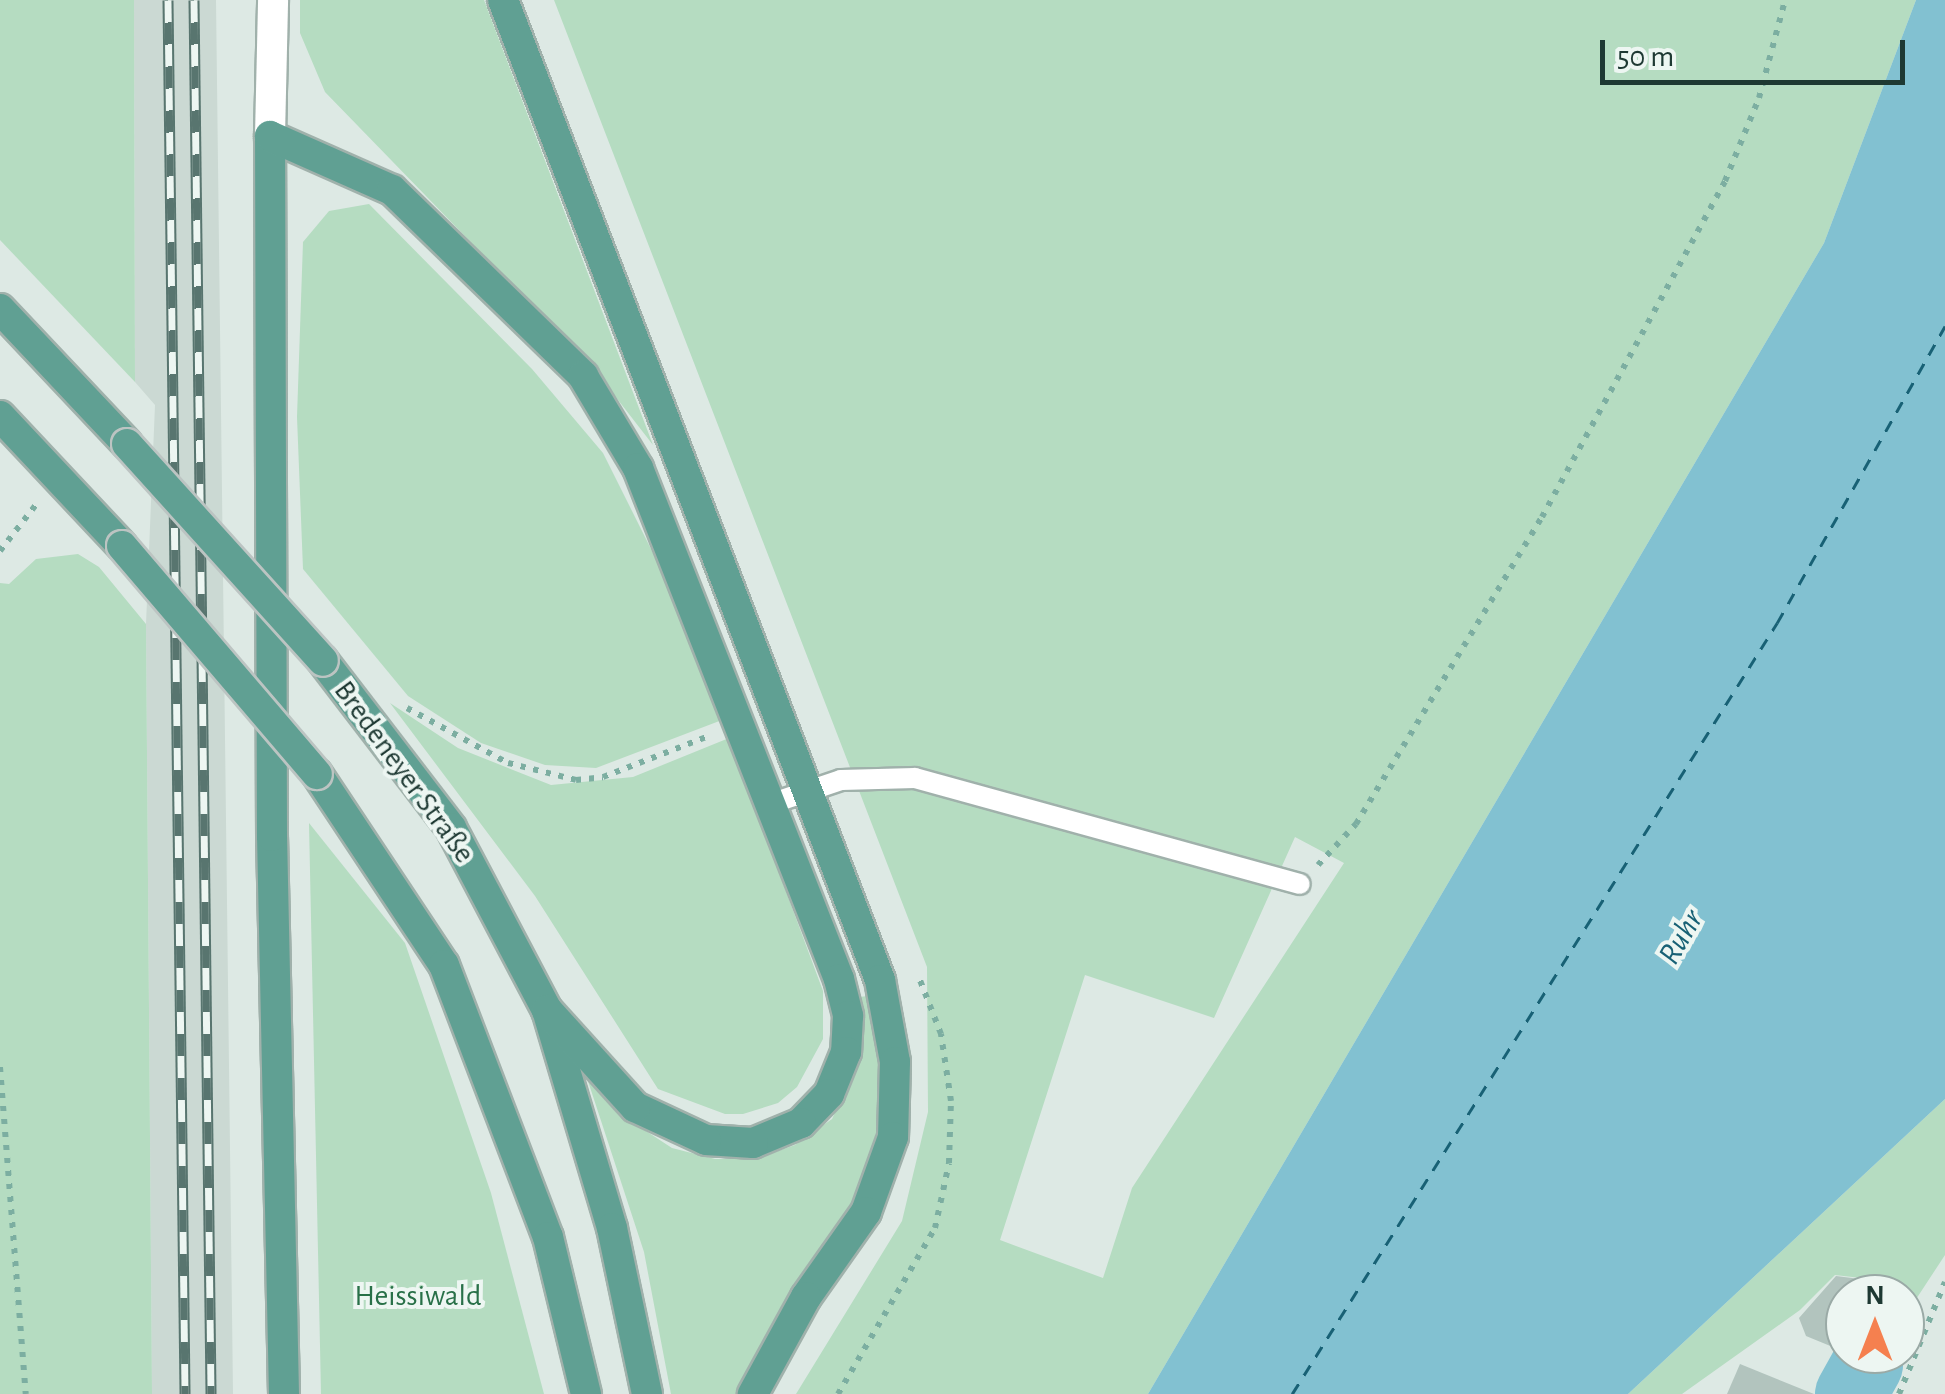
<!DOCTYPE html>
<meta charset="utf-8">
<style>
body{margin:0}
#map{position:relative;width:1945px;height:1394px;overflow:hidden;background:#dde9e4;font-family:"Alegreya Sans",sans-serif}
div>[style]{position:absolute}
.built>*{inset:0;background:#cbd9d3}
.green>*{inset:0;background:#b5dcc1}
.water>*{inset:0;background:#82c1d1}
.river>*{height:72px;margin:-36px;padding:0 36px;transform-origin:36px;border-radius:36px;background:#82c1d1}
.ferry>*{height:2.5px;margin-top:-1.25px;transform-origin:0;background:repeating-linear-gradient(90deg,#186175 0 12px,transparent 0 22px)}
.building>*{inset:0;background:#b2c4be}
.path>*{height:6px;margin-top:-3px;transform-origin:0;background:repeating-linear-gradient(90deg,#7caea1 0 5px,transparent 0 13px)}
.roads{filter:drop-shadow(2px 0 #a0b1ab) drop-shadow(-2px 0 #a0b1ab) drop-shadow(0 2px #a0b1ab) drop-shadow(0 -2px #a0b1ab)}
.lane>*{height:20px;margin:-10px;padding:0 10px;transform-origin:10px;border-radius:10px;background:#fff}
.secondary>*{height:30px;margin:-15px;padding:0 15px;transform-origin:15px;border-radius:15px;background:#fff}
.primary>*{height:30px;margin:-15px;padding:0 15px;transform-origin:15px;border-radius:15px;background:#60a093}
.rail>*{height:11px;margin-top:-5.5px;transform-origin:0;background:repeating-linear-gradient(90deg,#edf6f2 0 22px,#58756f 0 44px);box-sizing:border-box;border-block:2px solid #58756f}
.bridges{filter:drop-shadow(2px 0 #bcc4c2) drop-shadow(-2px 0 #bcc4c2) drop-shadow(0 2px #bcc4c2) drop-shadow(0 -2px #bcc4c2)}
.primary-bridge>*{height:30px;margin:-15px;padding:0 15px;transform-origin:15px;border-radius:15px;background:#60a093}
span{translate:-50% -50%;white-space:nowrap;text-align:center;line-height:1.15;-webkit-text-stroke:8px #edf6f2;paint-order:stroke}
.street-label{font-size:30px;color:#1e3933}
.park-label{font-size:30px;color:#287048}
.water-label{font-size:32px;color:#186175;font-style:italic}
.north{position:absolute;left:1825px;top:1274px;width:100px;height:100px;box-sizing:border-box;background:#edf6f2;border:2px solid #9aaaa6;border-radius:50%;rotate:0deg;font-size:28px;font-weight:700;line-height:40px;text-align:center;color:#1e3933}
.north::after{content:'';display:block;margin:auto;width:35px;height:45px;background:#f5804f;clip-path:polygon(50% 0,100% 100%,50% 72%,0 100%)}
.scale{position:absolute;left:1600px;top:40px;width:305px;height:45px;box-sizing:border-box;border:5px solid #1e3933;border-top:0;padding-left:12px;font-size:30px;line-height:35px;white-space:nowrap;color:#1e3933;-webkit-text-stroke:8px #edf6f2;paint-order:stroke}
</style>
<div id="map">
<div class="built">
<div style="clip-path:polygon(134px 0,216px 0,233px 1394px,152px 1394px,146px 624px,155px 405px,135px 382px)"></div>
</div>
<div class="green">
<div style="clip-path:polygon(0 0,134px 0,135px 382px,0 240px)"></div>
<div style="clip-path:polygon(300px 0,484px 0,653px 445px,594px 369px,325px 92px,300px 33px)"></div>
<div style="clip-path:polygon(evenodd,554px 0,1916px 0,1824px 243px,1148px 1394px,796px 1394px,902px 1221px,928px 1112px,927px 967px,554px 0,1295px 837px,1344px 863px,1132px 1188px,1103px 1278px,1000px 1240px,1085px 975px,1214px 1018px,1295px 837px)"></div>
<div style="clip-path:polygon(369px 204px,532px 369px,603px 453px,672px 591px,722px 720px,596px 768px,545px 765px,481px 743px,408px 696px,303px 569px,297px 417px,303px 242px,329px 211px)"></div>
<div style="clip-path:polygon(78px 554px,99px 567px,146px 624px,152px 1394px,0 1394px,0 583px,9px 584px,36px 559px)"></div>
<div style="clip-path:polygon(390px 703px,458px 748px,551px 785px,633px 777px,729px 738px,823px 991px,823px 1039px,797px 1087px,778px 1103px,743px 1114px,725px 1114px,658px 1089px,535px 896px)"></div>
<div style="clip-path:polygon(309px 823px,405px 943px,491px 1193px,544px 1394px,321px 1394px)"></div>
<div style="clip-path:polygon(869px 996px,881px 1075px,876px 1133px,857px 1199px,739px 1394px,671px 1394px,644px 1252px,586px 1075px,629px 1120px,672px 1148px,715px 1159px,756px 1159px,795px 1145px,832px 1119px,861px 1058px,858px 997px)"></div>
<div style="clip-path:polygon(1945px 1099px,1945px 1255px,1905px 1316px,1905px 1294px,1877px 1294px,1861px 1278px,1835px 1275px,1800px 1310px,1682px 1394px,1628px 1394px)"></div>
</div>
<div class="water">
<div style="clip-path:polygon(1916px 0,1945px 0,1945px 1099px,1628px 1394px,1148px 1394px,1824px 243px)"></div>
</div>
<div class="river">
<div style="left:1851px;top:1394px;width:33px;rotate:-61deg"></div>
</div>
<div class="ferry">
<div style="left:1292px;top:1394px;width:911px;rotate:-57.83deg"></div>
<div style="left:1777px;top:623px;width:341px;rotate:-60.5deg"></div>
</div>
<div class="building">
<div style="clip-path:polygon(1836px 1276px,1860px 1279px,1875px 1294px,1845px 1294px,1845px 1352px,1806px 1336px,1799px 1318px)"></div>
<div style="clip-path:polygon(1740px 1364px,1814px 1394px,1727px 1394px)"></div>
</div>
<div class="path">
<div style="left:0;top:551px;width:62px;rotate:-52.2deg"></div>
<div style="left:407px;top:708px;width:115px;rotate:28.6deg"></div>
<div style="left:508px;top:763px;width:70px;rotate:14deg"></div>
<div style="left:576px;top:780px;width:27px;rotate:-6deg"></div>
<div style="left:603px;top:777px;width:110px;rotate:-21.2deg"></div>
<div style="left:1318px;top:865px;width:56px;rotate:-47.2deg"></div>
<div style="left:1356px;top:824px;width:359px;rotate:-58.8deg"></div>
<div style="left:1542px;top:517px;width:383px;rotate:-61.4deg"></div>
<div style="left:1725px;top:181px;width:90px;rotate:-67.7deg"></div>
<div style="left:1759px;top:98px;width:101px;rotate:-75.1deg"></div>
<div style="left:0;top:1067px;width:328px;rotate:85.5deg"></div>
<div style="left:838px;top:1394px;width:192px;rotate:-59.7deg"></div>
<div style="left:935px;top:1228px;width:66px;rotate:-77.8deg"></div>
<div style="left:949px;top:1163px;width:62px;rotate:-88.2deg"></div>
<div style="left:951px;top:1101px;width:68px;rotate:-98.5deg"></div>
<div style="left:941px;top:1034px;width:63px;rotate:-111.3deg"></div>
<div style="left:1899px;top:1394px;width:121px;rotate:-67.7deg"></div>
</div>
<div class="roads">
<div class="lane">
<div style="left:770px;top:804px;width:75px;rotate:-18.7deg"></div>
<div style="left:841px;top:780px;width:74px;rotate:-1.5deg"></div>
<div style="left:915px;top:778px;width:399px;rotate:15.4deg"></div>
</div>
<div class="secondary">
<div style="left:270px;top:136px;width:136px;rotate:-88.7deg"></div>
</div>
<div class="primary">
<div style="left:503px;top:0;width:1050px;rotate:68.96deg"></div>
<div style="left:880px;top:980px;width:83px;rotate:79.6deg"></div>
<div style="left:895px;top:1062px;width:75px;rotate:91.5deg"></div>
<div style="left:893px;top:1137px;width:80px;rotate:109.8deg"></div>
<div style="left:866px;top:1212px;width:104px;rotate:125.2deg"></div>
<div style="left:806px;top:1297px;width:111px;rotate:118.7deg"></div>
<div style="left:0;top:309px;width:185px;rotate:46.7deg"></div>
<div style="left:0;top:416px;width:178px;rotate:46.8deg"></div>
<div style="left:323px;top:661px;width:210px;rotate:52.5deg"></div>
<div style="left:451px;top:828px;width:206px;rotate:62.2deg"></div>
<div style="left:547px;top:1010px;width:227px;rotate:73.4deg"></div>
<div style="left:612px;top:1228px;width:170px;rotate:78.1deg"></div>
<div style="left:317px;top:774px;width:229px;rotate:56.4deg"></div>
<div style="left:444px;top:965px;width:291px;rotate:69.1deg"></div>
<div style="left:548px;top:1237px;width:162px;rotate:76.4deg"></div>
<div style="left:284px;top:1394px;width:558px;rotate:-91.23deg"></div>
<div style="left:272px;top:836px;width:700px;rotate:-90.16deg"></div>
<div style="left:270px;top:136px;width:133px;rotate:23.9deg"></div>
<div style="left:392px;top:190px;width:267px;rotate:44.2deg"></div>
<div style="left:583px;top:376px;width:107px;rotate:59.1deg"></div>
<div style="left:638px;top:468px;width:549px;rotate:68.53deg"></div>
<div style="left:839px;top:979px;width:38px;rotate:76deg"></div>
<div style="left:848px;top:1016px;width:36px;rotate:93deg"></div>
<div style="left:846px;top:1052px;width:45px;rotate:112deg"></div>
<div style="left:829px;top:1094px;width:40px;rotate:134deg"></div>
<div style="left:801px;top:1123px;width:52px;rotate:157.4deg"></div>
<div style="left:753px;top:1143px;width:47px;rotate:-176.3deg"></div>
<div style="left:706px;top:1140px;width:78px;rotate:-155.1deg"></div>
<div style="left:635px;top:1107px;width:131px;rotate:-132.2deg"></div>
</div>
</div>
<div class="rail">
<div style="left:168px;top:0;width:1394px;rotate:89.3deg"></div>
<div style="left:194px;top:0;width:1394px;rotate:89.3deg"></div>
</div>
<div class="bridges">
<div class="primary-bridge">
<div style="left:127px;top:444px;width:292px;rotate:47.9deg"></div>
<div style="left:122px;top:546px;width:300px;rotate:49.5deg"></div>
</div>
</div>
<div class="street-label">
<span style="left:404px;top:772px;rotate:54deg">Bredeneyer Straße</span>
</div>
<div class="park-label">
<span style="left:418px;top:1296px">Heissiwald</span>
</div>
<div class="water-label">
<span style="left:1681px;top:937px;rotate:-60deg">Ruhr</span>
</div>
<div class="north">N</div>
<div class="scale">50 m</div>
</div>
